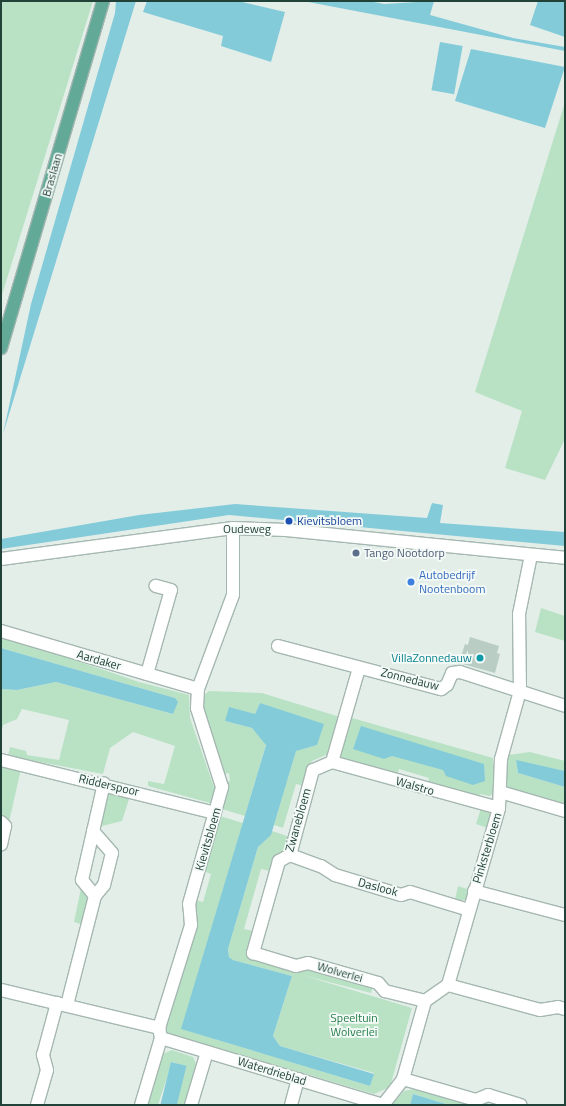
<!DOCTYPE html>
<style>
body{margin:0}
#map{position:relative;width:566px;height:1106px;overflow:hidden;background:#e3eee9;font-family:"Titillium Web",sans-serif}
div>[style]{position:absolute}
.green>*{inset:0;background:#b9e2c5}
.water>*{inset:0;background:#84cbda;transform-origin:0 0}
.building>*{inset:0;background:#bacdc5}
.roads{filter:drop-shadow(1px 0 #a5b7b1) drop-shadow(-1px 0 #a5b7b1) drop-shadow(0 1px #a5b7b1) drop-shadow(0 -1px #a5b7b1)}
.minor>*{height:12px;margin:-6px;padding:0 6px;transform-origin:6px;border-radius:6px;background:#fff}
.major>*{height:12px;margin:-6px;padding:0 6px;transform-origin:6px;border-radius:6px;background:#62a998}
.dots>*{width:11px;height:11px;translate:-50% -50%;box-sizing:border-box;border:2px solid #f4faf7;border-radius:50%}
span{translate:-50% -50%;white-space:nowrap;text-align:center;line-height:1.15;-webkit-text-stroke:3.5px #f4faf7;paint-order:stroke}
.street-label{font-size:12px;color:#204239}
.transit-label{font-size:12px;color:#164399}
.left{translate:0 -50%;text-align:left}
.service-label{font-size:12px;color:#4e5e75}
.shop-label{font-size:12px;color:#366cbe}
.culture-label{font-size:12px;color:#0d838f}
.right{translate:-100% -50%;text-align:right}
.park-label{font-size:12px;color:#257e49}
.frame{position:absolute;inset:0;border:2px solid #204239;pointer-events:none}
</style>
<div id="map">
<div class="green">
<div style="clip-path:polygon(1px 1px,93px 1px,1px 298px)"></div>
<div style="clip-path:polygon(565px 102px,565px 439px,545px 480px,505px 468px,522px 411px,475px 392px)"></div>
<div style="clip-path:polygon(541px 608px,565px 616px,565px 641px,535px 632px)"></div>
<div style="clip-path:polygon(1px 635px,139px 682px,189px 695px,190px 718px,215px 790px,210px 803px,148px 786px,148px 781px,164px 784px,175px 746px,133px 732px,110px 748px,103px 774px,8px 756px,10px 747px,26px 751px,27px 755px,59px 760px,69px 720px,22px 709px,17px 719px,3px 725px,1px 734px,1px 689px,17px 690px,56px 682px,173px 714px,175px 698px,1px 648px)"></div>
<div style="clip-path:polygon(209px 691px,262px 693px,340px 717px,330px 753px,312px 761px,304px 786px,296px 784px,283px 828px,274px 825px,296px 750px,317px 745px,260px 703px,255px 714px,225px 721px,252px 728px,266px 744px,245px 816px,222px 809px,226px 782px,230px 781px,229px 773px,225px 774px,204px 712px,204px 695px)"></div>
<div style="clip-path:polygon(352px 718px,493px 758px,493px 793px,490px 796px,480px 794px,478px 797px,442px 786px,427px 785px,429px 778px,399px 769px,397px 776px,340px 758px)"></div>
<div style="clip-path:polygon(530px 752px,565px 761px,565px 771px,516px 761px,518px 773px,565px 787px,565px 806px,509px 790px,506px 785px,508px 755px)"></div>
<div style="clip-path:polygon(1px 765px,21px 769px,9px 822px,1px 813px)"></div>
<div style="clip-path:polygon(108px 790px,131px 793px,122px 821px,98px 827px)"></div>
<div style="clip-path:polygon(481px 808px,490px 813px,488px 828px,476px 824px)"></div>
<div style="clip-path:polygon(220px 816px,243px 823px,182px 1029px,370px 1086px,374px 1073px,280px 1046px,273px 1036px,292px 976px,233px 960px,229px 957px,228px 949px,258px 847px,272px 831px,290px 837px,286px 850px,276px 855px,270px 871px,261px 869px,244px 929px,253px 931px,247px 955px,294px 970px,307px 967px,373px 986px,371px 993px,302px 975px,412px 1008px,390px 1087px,374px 1094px,167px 1033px,165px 1029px,197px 919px,195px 900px,203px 902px,211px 874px,203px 871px)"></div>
<div style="clip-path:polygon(458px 886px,470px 890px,465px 900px,455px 900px)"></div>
<div style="clip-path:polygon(81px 888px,90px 896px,84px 925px,74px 922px)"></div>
<div style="clip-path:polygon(172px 1050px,193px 1057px,197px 1066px,186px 1105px,175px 1105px,186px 1066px,172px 1062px,158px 1105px,145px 1105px,160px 1055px)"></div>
<div style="clip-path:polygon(414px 1089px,476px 1104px,490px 1100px,488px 1105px,449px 1105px,413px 1094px,410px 1105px,392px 1105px,404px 1091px)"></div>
</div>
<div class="water">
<div style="clip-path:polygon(116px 1px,136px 1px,3px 434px,31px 304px,115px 13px)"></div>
<div style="clip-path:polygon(147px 1px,238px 1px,285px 12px,271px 62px,221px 46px,223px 36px,143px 12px)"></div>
<div style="clip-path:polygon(303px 1px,369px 1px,384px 4px,434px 1px,430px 15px,513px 38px,565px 47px,565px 51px)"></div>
<div style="clip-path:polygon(538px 1px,565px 1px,565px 37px,530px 25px)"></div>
<div style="left:440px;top:42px;width:23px;height:49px;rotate:10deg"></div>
<div style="clip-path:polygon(471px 49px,565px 67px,545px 128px,455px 101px)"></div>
<div style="clip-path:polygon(432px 503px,443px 505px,440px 523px,565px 532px,565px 546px,229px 515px,1px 549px,1px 539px,139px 515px,235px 504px,427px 518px)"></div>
<div style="clip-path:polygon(1px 648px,175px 698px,178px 702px,173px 714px,56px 682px,17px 690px,1px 689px)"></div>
<div style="clip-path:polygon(260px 703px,324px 724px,317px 745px,296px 751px,271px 835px,258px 847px,228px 949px,229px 957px,233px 960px,292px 976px,273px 1036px,280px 1046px,374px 1074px,370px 1086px,181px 1029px,266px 745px,252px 728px,225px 721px,229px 707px,255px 714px)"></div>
<div style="clip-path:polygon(361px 726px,484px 764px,485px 781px,473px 785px,446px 776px,443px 770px,392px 756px,384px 759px,353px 749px)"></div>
<div style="clip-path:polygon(516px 760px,565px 771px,565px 787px,518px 773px)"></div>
<div style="left:171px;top:1062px;width:16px;height:45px;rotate:14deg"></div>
<div style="clip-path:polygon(413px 1094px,449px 1105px,410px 1105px)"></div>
</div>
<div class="building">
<div style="clip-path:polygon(470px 637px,499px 646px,497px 653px,500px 654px,495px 673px,459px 663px,465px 644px,468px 645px)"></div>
</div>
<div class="roads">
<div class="minor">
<div style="left:1px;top:559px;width:234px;rotate:-7.6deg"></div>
<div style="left:233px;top:528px;width:53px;rotate:2.2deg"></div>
<div style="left:286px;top:530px;width:280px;rotate:5.7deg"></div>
<div style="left:1px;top:631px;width:205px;rotate:16.4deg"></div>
<div style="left:278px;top:646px;width:169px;rotate:14.8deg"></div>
<div style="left:441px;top:689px;width:7px;rotate:-34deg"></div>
<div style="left:447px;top:685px;width:13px;rotate:-67deg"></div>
<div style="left:452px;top:673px;width:8px;rotate:-7deg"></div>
<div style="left:460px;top:672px;width:110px;rotate:17.9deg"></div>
<div style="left:359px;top:668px;width:98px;rotate:106deg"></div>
<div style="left:332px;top:762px;width:21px;rotate:157deg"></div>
<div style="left:313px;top:770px;width:88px;rotate:105.1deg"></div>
<div style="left:290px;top:855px;width:13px;rotate:151deg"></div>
<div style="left:279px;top:861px;width:96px;rotate:105.8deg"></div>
<div style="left:253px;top:953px;width:45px;rotate:16.8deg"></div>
<div style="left:296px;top:966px;width:12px;rotate:-14deg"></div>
<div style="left:308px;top:963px;width:73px;rotate:15.9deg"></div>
<div style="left:378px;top:983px;width:11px;rotate:49deg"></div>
<div style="left:385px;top:991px;width:41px;rotate:14deg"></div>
<div style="left:147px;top:674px;width:87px;rotate:-74.1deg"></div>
<div style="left:171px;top:590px;width:16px;rotate:-165deg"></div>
<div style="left:1px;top:760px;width:220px;rotate:13.9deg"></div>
<div style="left:332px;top:762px;width:173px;rotate:15.4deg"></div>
<div style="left:500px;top:792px;width:68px;rotate:16.3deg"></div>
<div style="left:1px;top:822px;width:6px;rotate:45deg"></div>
<div style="left:5px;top:826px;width:19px;rotate:102deg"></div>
<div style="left:290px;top:855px;width:33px;rotate:20deg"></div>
<div style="left:321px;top:866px;width:17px;rotate:33deg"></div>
<div style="left:335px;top:875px;width:69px;rotate:16.9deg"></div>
<div style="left:401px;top:895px;width:9px;rotate:-18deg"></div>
<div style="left:410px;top:892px;width:62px;rotate:17deg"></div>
<div style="left:474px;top:891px;width:94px;rotate:14.8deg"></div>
<div style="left:95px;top:896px;width:21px;rotate:-129deg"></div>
<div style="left:82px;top:880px;width:99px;rotate:-77.2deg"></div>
<div style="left:448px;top:985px;width:95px;rotate:15.2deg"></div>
<div style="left:540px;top:1010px;width:18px;rotate:-9deg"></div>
<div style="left:558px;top:1007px;width:7px;rotate:16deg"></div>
<div style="left:1px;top:990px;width:163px;rotate:13.5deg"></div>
<div style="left:67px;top:1005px;width:113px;rotate:-75.6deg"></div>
<div style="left:95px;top:896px;width:14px;rotate:-51deg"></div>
<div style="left:104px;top:885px;width:33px;rotate:-76deg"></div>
<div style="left:112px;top:853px;width:29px;rotate:-131deg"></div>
<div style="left:161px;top:1038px;width:232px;rotate:16.8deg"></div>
<div style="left:403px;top:1079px;width:76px;rotate:16deg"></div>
<div style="left:476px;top:1100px;width:13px;rotate:-23deg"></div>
<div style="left:488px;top:1095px;width:34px;rotate:17deg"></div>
<div style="left:37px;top:1105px;width:36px;rotate:-74deg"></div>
<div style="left:47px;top:1070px;width:16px;rotate:-105deg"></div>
<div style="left:43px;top:1055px;width:54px;rotate:-74.9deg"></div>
<div style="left:141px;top:1105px;width:70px;rotate:-73.4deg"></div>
<div style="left:161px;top:1038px;width:10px;rotate:-101deg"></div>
<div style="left:159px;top:1028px;width:108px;rotate:-72.7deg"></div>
<div style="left:191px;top:925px;width:21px;rotate:-95deg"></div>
<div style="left:189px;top:904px;width:122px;rotate:-74.2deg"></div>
<div style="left:222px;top:787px;width:83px;rotate:-107.6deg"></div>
<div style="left:197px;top:708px;width:19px;rotate:-87deg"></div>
<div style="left:198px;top:689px;width:100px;rotate:-69.6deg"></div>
<div style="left:233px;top:595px;width:67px;rotate:-90deg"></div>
<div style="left:191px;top:1105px;width:55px;rotate:-73.2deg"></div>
<div style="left:291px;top:1105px;width:27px;rotate:-75deg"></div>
<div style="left:383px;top:1105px;width:33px;rotate:-52deg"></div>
<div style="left:403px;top:1079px;width:81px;rotate:-74.2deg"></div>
<div style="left:425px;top:1001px;width:28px;rotate:-35deg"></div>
<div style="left:448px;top:985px;width:184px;rotate:-73.9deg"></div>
<div style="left:499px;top:808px;width:49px;rotate:-87.7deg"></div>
<div style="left:501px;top:759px;width:71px;rotate:-74.4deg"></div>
<div style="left:520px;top:691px;width:77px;rotate:-90.7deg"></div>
<div style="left:519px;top:614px;width:60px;rotate:-78.5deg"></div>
</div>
<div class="major">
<div style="left:1px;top:348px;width:362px;rotate:-73.6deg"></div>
</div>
</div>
<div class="dots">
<div style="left:289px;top:521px;background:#1a4fb4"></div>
<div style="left:356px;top:553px;background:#5c6f8a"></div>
<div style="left:411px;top:582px;background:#3f7fe0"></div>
<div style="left:480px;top:658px;background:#0f9aa8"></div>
</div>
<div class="street-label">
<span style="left:52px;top:175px;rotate:-74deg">Braslaan</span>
<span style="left:247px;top:529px">Oudeweg</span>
<span style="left:99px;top:660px;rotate:16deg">Aardaker</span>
<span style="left:410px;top:679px;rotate:14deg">Zonnedauw</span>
<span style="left:109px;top:785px;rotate:13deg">Ridderspoor</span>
<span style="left:415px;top:786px;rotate:16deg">Walstro</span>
<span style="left:298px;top:820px;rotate:-74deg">Zwanebloem</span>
<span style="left:208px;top:839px;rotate:-74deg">Kievitsbloem</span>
<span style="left:487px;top:848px;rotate:-73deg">Pinksterbloem</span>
<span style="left:378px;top:887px;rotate:15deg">Daslook</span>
<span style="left:340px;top:972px;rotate:16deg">Wolverlei</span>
<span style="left:272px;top:1071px;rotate:17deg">Waterdrieblad</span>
</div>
<div class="transit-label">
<span class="left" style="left:297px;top:521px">Kievitsbloem</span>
</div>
<div class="service-label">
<span class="left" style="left:364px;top:553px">Tango Nootdorp</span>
</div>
<div class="shop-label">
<span class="left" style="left:419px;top:582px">Autobedrijf<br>Nootenboom</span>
</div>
<div class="culture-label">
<span class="right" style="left:472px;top:658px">VillaZonnedauw</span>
</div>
<div class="park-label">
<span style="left:354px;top:1025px">Speeltuin<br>Wolverlei</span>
</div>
<div class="frame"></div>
</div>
